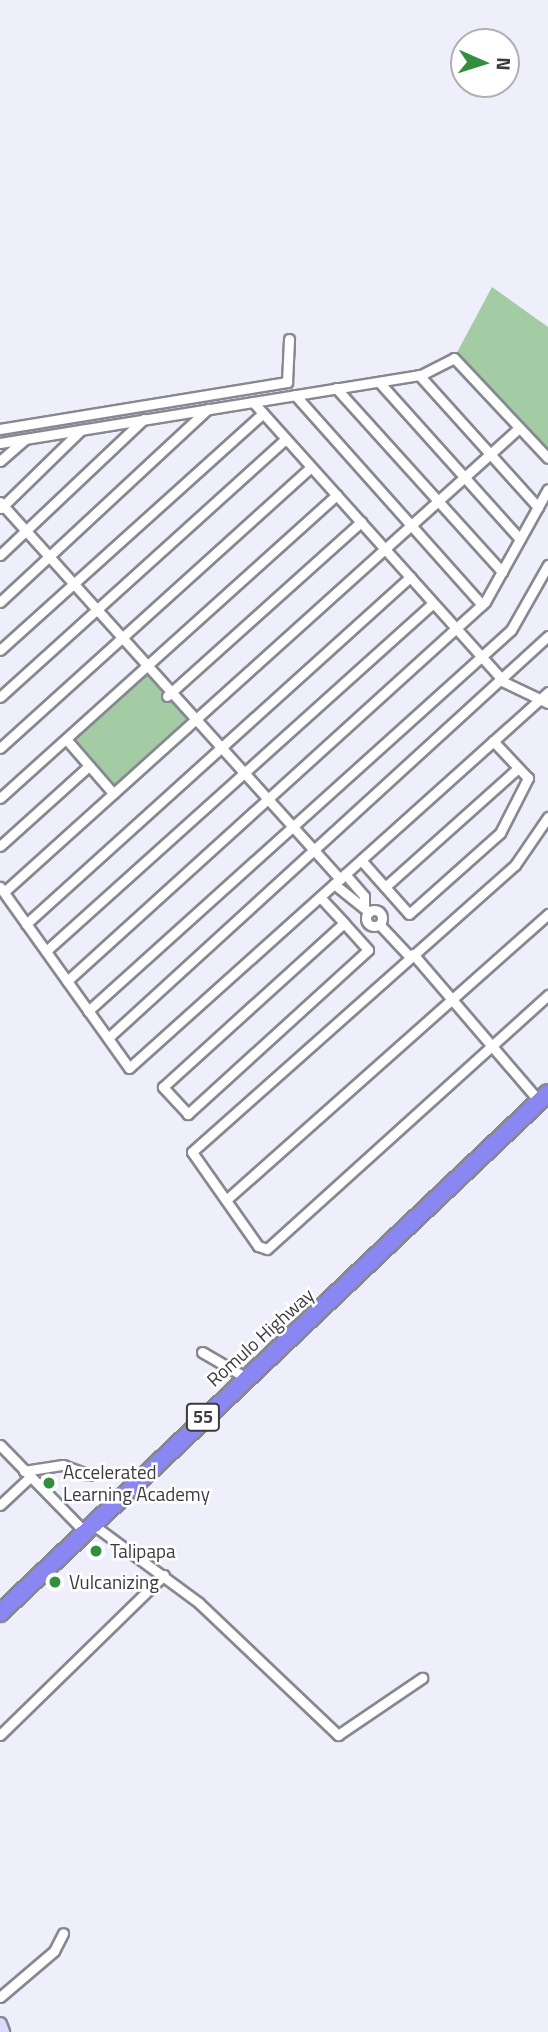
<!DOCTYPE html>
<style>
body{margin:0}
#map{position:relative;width:548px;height:2032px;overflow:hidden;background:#eeeffa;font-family:"Titillium Web",sans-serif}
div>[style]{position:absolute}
.green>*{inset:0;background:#a3cca4;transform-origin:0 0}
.roads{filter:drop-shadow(2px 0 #888892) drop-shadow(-2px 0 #888892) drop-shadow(0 2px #888892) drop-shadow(0 -2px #888892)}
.street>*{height:9px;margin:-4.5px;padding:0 4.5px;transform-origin:4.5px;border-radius:4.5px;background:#fff}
.street>.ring{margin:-4.5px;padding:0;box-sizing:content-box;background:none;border:9px solid #fff;border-radius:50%}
.secondary>*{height:12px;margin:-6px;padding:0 6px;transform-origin:6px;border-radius:6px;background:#dcdbfb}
.highway>*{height:16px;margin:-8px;padding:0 8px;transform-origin:8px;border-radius:8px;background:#8a86f2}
.dots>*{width:19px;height:19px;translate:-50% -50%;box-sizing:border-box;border:4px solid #fff;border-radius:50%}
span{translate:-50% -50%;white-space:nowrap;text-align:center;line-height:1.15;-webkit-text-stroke:5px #fff;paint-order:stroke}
.shield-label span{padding:2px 5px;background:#fff;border:2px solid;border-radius:5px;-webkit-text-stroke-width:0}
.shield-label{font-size:18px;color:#3a3a3f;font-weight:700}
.street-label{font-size:19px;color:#3a3a3f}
.poi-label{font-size:19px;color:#3a3a3f}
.left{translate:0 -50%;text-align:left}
.north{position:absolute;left:450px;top:28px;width:70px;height:70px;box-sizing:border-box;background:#fff;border:2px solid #b0b0b2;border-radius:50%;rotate:93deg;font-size:19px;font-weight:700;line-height:28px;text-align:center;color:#3a3a3f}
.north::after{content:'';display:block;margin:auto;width:24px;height:32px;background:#348e3f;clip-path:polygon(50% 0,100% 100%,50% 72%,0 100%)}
</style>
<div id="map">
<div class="green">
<div style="clip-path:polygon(492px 287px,548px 327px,548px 448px,454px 358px)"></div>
<div style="left:147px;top:671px;width:64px;height:103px;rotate:48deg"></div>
</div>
<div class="roads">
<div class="street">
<div style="left:419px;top:375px;width:178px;rotate:48deg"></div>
<div style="left:379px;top:382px;width:211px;rotate:48.1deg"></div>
<div style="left:336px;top:388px;width:248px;rotate:47.9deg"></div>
<div style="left:295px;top:395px;width:281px;rotate:48.3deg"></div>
<div style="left:253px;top:402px;width:376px;rotate:48.1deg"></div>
<div style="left:504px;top:682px;width:49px;rotate:25.5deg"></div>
<div style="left:0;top:429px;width:291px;rotate:-9.3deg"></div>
<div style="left:287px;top:382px;width:43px;rotate:-87.3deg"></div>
<div style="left:0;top:443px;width:426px;rotate:-9.2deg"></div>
<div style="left:421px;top:375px;width:37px;rotate:-27deg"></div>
<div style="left:454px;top:358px;width:137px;rotate:46.8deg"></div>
<div style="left:0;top:461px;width:33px;rotate:-41deg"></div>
<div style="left:0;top:502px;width:508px;rotate:47.95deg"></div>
<div style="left:1px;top:508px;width:112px;rotate:-44.3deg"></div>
<div style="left:0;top:555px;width:198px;rotate:-43.4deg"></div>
<div style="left:0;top:602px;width:284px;rotate:-42.9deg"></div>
<div style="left:0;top:650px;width:354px;rotate:-42deg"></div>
<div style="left:167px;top:696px;width:261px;rotate:-41.9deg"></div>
<div style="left:0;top:697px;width:385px;rotate:-42.1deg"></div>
<div style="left:66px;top:739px;width:72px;rotate:49deg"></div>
<div style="left:0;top:748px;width:419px;rotate:-42.1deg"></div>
<div style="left:0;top:798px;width:453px;rotate:-42deg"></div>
<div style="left:548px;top:817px;width:58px;rotate:124.5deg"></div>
<div style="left:515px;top:865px;width:432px;rotate:138.4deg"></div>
<div style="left:192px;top:1152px;width:115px;rotate:54.9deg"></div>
<div style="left:258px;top:1246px;width:9px;rotate:18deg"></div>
<div style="left:267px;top:1249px;width:379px;rotate:-42.1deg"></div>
<div style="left:0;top:846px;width:120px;rotate:-42deg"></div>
<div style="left:361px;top:860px;width:72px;rotate:48.4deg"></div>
<div style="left:409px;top:914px;width:122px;rotate:-41.7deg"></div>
<div style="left:500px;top:833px;width:62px;rotate:-63deg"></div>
<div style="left:528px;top:778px;width:51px;rotate:-133.4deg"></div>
<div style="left:345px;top:874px;width:29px;rotate:49deg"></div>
<div style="left:364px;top:896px;width:11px;rotate:90deg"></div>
<div style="left:334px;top:884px;width:45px;rotate:38.7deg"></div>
<div style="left:0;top:887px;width:222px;rotate:54.5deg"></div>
<div style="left:129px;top:1068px;width:563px;rotate:-41.9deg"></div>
<div style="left:385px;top:887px;width:178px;rotate:-41.8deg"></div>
<div style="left:4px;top:892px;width:693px;rotate:-42.02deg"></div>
<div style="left:320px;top:897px;width:35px;rotate:47deg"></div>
<div style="left:344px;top:923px;width:36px;rotate:48deg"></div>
<div style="left:368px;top:950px;width:244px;rotate:137.7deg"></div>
<div style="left:188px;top:1114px;width:37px;rotate:-133deg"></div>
<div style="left:163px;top:1087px;width:244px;rotate:-42.2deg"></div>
<div class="ring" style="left:366px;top:910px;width:7px;height:7px"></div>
<div style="left:26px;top:924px;width:518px;rotate:-42.1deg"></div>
<div style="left:380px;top:925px;width:44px;rotate:46.8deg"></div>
<div style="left:46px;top:951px;width:520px;rotate:-41.96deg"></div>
<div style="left:413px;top:954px;width:194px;rotate:49.4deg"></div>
<div style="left:67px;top:981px;width:564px;rotate:-42.2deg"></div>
<div style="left:485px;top:602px;width:129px;rotate:-60.9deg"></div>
<div style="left:88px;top:1011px;width:569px;rotate:-42.01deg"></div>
<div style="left:511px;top:630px;width:75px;rotate:-60.4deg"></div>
<div style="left:108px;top:1038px;width:596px;rotate:-42.42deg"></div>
<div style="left:226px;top:1200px;width:431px;rotate:-41.6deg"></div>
<div style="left:202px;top:1352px;width:50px;rotate:30.2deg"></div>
<div style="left:0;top:1445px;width:120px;rotate:45.7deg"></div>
<div style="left:24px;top:1471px;width:39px;rotate:-9deg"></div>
<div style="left:63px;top:1465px;width:28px;rotate:21deg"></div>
<div style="left:0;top:1505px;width:41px;rotate:-43deg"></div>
<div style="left:92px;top:1524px;width:133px;rotate:36.4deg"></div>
<div style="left:199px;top:1603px;width:192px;rotate:43.5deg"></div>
<div style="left:338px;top:1735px;width:102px;rotate:-34.2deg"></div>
<div style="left:0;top:1735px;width:229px;rotate:-44.3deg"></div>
<div style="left:0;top:1997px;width:71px;rotate:-40.4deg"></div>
<div style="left:54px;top:1951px;width:20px;rotate:-63deg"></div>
</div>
<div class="secondary">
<div style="left:0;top:2024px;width:9px;rotate:69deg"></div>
</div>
<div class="highway">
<div style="left:0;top:1613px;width:755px;rotate:-43.5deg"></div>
</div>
</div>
<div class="dots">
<div style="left:49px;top:1483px;background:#348e3f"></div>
<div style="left:96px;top:1551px;background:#348e3f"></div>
<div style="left:55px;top:1582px;background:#348e3f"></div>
</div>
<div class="shield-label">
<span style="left:203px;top:1417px">55</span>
</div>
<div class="street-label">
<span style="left:260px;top:1337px;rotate:-42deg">Romulo Highway</span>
</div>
<div class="poi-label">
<span class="left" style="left:63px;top:1483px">Accelerated<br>Learning Academy</span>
<span class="left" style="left:110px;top:1551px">Talipapa</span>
<span class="left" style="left:69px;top:1582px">Vulcanizing</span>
</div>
<div class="north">N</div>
</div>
